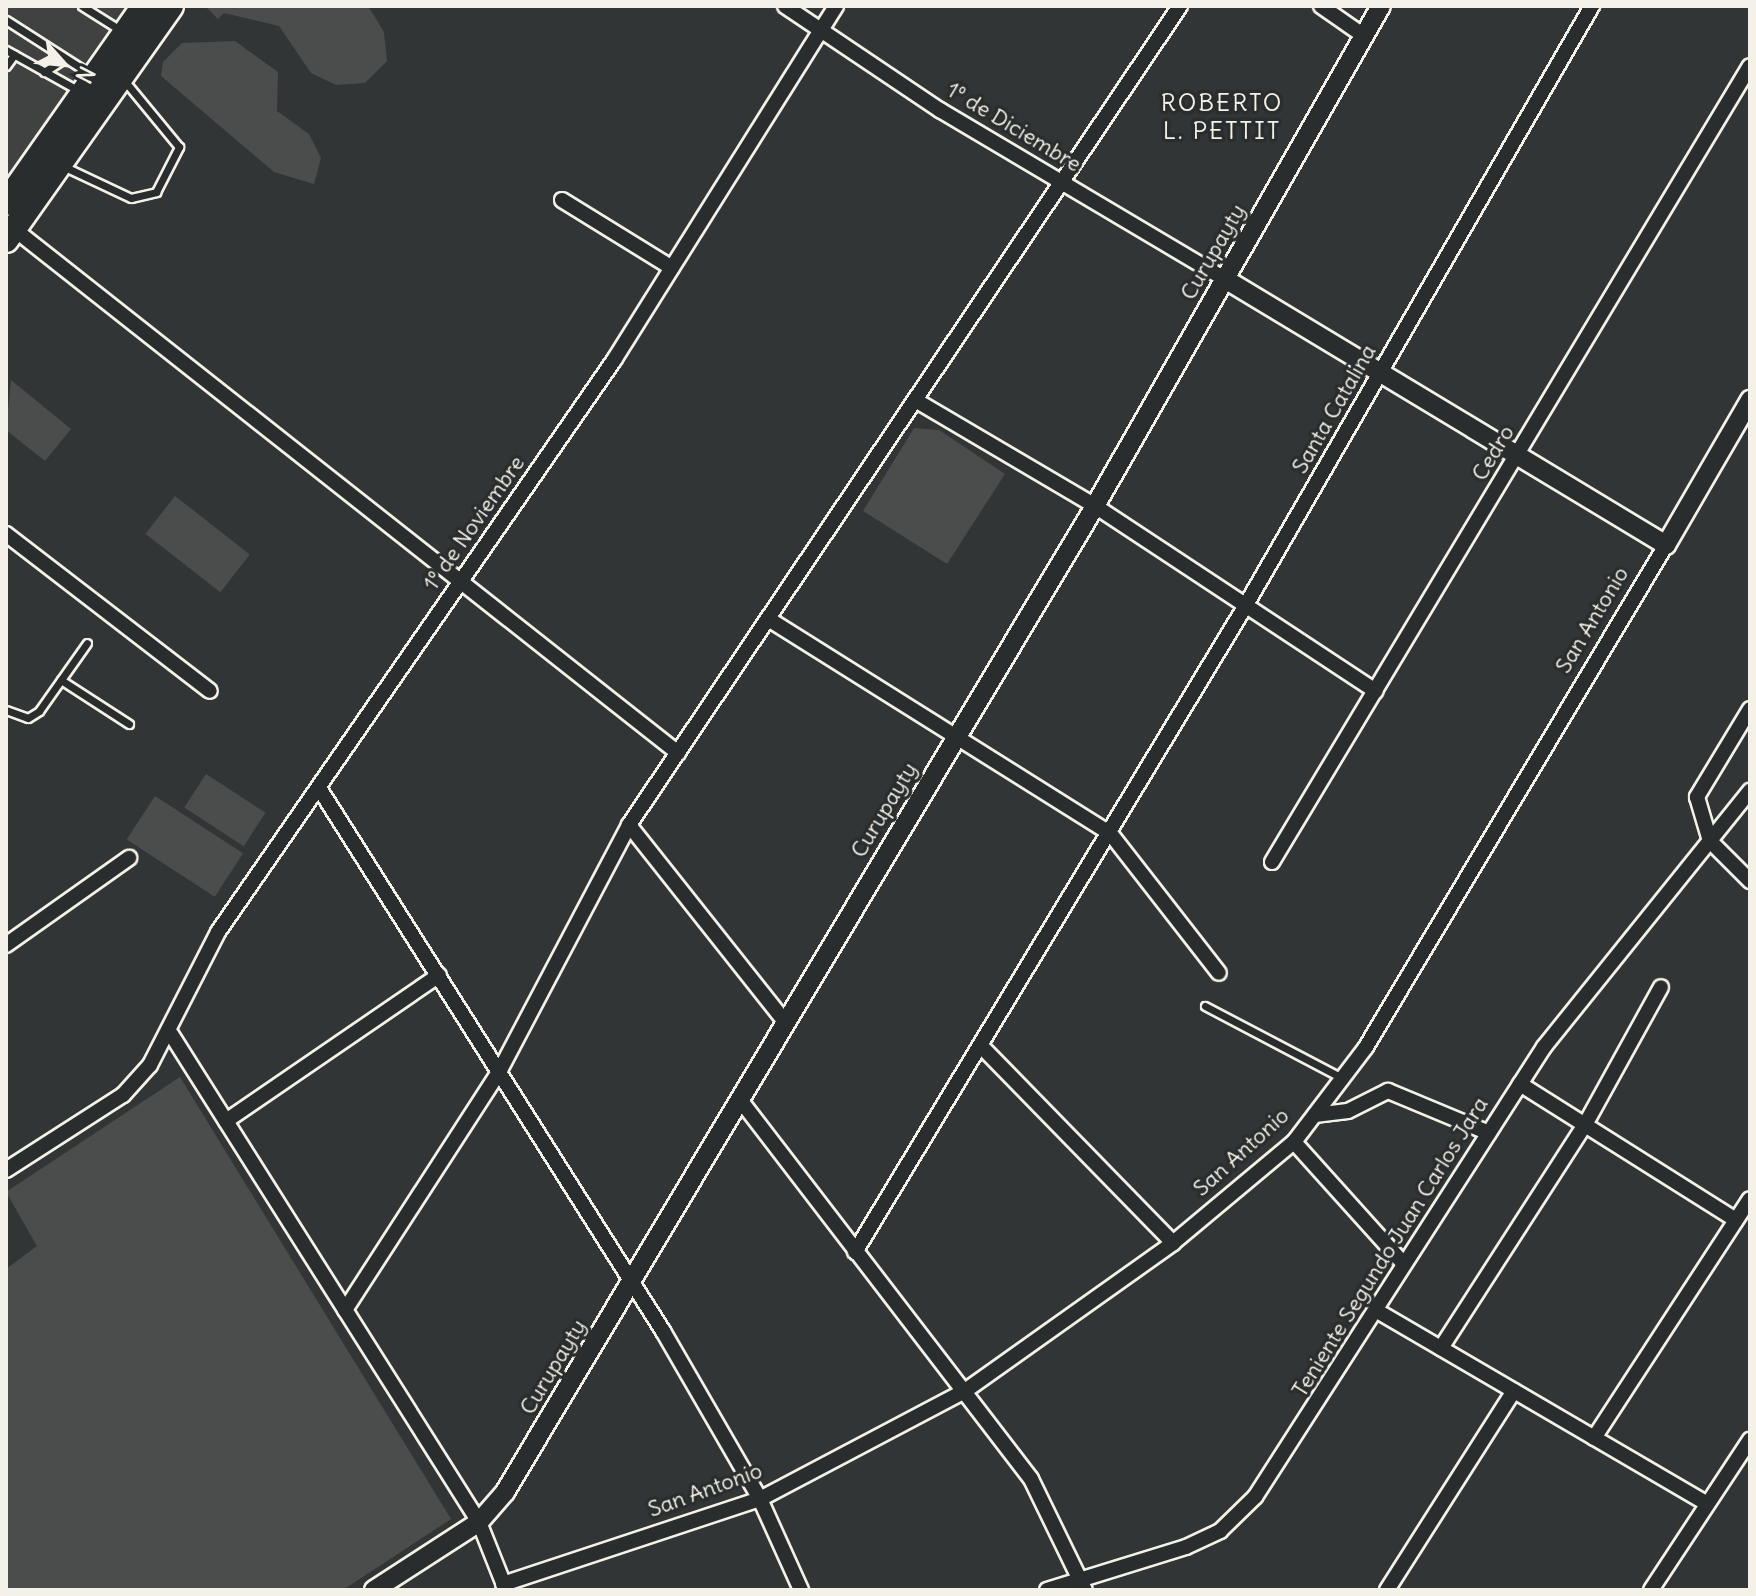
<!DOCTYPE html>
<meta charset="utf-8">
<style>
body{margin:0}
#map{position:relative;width:1756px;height:1596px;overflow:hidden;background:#323535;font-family:Delius,sans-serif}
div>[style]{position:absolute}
.built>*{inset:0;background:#404242}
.green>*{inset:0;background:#4b4d4c;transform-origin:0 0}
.roads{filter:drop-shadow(2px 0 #f4f1e8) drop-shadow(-2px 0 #f4f1e8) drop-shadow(0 2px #f4f1e8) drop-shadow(0 -2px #f4f1e8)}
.lane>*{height:7px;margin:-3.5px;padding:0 3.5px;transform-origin:3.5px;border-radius:3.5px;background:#2a2d2e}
.street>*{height:14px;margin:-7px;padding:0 7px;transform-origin:7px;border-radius:7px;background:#2a2d2e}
.secondary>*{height:18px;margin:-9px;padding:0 9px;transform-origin:9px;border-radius:9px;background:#2a2d2e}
.highway>*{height:24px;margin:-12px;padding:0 12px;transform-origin:12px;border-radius:12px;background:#2a2d2e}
span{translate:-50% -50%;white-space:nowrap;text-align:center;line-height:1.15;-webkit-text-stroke:7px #2a2d2e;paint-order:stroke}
.street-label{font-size:22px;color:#f4f1e8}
.neighbourhood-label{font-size:24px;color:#f4f1e8;letter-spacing:2px}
.frame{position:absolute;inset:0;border:8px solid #f4f1e8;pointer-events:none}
.north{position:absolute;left:24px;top:24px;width:80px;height:80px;-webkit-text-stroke:6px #2a2d2e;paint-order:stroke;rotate:117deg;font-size:22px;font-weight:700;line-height:32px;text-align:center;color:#f4f1e8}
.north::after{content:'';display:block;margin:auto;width:28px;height:36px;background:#f4f1e8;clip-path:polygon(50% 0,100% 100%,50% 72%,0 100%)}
</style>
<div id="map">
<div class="built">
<div style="clip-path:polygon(6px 6px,134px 6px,6px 189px)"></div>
</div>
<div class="green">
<div style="clip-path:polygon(205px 6px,368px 6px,384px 32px,387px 61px,365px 83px,336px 85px,311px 73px,279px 26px,224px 13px,218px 19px)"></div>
<div style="clip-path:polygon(235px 41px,278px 72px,277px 111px,309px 134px,321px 158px,314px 184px,274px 172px,161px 76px,163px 62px,182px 43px)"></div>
<div style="clip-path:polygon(11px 380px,71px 429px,45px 461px,6px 430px)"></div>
<div style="clip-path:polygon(914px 428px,939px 430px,1005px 474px,947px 564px,863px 511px)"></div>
<div style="left:175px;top:496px;width:95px;height:48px;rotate:38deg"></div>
<div style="left:206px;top:774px;width:71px;height:40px;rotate:33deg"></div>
<div style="left:155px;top:796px;width:105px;height:52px;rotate:33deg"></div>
<div style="clip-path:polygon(180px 1077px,451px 1519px,343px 1590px,6px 1590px,6px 1269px,37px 1246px,6px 1192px)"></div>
</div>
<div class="roads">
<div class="lane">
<div style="left:82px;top:6px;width:45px;rotate:32.3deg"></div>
<div style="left:6px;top:20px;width:102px;rotate:32.6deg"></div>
<div style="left:6px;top:50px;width:86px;rotate:29.2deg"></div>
<div style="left:6px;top:66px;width:14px;rotate:-54deg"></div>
<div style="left:44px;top:72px;width:24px;rotate:-33deg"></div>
<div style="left:65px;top:167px;width:73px;rotate:25.2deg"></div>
<div style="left:131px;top:198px;width:26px;rotate:-13deg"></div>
<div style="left:156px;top:192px;width:51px;rotate:-62.9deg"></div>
<div style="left:179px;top:147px;width:88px;rotate:-129.5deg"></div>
<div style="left:61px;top:680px;width:81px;rotate:32.9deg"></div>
<div style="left:6px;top:710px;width:23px;rotate:20deg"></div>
<div style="left:28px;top:718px;width:13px;rotate:-32deg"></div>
<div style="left:39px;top:711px;width:83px;rotate:-54.8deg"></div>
<div style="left:1205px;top:1006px;width:155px;rotate:27.7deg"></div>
</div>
<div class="street">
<div style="left:785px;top:6px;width:187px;rotate:33.9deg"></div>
<div style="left:940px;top:110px;width:331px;rotate:30.7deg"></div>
<div style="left:1321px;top:6px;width:52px;rotate:34.9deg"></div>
<div style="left:562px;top:200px;width:129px;rotate:31.7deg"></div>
<div style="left:14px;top:229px;width:846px;rotate:38.28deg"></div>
<div style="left:917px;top:401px;width:207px;rotate:30.5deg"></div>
<div style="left:1095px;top:506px;width:336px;rotate:33.4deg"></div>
<div style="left:6px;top:534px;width:257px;rotate:37.6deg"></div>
<div style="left:770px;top:620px;width:401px;rotate:32.1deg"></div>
<div style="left:1110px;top:833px;width:177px;rotate:52.1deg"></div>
<div style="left:1750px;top:709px;width:103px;rotate:121.1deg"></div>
<div style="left:1697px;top:797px;width:46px;rotate:73.5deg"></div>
<div style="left:1710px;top:841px;width:57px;rotate:45deg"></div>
<div style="left:319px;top:788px;width:643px;rotate:57.65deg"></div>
<div style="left:663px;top:1331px;width:194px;rotate:60deg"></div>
<div style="left:760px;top:1499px;width:100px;rotate:65.7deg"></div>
<div style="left:629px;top:825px;width:251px;rotate:51.6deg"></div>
<div style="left:1272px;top:862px;width:928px;rotate:-59.02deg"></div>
<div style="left:6px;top:945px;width:151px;rotate:-35.3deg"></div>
<div style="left:171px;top:1034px;width:577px;rotate:57.74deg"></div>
<div style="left:479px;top:1522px;width:73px;rotate:68.3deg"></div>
<div style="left:981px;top:1046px;width:275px;rotate:45.7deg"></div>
<div style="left:1520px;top:1084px;width:255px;rotate:32.2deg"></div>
<div style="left:741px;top:1101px;width:476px;rotate:52.5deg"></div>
<div style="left:1031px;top:1479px;width:123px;rotate:64.1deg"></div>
<div style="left:1315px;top:1115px;width:33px;rotate:-7deg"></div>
<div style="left:1348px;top:1111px;width:45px;rotate:-26.6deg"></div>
<div style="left:1388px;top:1091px;width:109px;rotate:22.6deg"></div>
<div style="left:226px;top:1121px;width:258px;rotate:-34.4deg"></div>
<div style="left:1294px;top:1142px;width:164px;rotate:48deg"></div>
<div style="left:6px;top:1170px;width:139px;rotate:-32.7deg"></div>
<div style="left:123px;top:1095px;width:40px;rotate:-48deg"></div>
<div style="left:150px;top:1065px;width:149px;rotate:-62.9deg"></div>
<div style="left:218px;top:932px;width:696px;rotate:-55.3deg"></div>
<div style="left:614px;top:360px;width:418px;rotate:-57.9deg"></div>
<div style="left:855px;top:1252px;width:750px;rotate:-58.85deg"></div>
<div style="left:1243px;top:610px;width:698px;rotate:-59.98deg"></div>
<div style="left:345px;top:1310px;width:286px;rotate:-57.1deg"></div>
<div style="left:500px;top:1070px;width:277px;rotate:-62.2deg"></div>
<div style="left:629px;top:825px;width:987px;rotate:-56.07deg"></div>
<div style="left:1379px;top:1312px;width:379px;rotate:30.3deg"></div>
<div style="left:1441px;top:1348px;width:268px;rotate:-57.2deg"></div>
<div style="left:1586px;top:1123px;width:155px;rotate:-61.1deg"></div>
<div style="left:1594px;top:1438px;width:285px;rotate:-56.9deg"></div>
<div style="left:503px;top:1584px;width:271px;rotate:-18.3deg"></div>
<div style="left:760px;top:1499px;width:232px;rotate:-27.8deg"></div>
<div style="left:965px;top:1391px;width:255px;rotate:-35.4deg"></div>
<div style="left:1173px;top:1243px;width:158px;rotate:-39.9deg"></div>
<div style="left:1294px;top:1142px;width:119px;rotate:-52.8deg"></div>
<div style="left:1366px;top:1047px;width:585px;rotate:-59.14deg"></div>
<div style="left:1047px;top:1590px;width:145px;rotate:-17.2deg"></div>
<div style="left:1186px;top:1547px;width:38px;rotate:-25deg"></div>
<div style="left:1220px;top:1531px;width:49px;rotate:-44.2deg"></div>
<div style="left:1255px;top:1497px;width:535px;rotate:-57.29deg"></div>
<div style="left:1544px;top:1047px;width:329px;rotate:-51.2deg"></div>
<div style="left:1387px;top:1590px;width:236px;rotate:-57.5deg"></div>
<div style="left:1651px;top:1590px;width:180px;rotate:-56.6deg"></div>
</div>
<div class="secondary">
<div style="left:1225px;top:279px;width:515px;rotate:31.1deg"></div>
<div style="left:1666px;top:545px;width:168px;rotate:-59.9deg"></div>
<div style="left:374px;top:1590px;width:125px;rotate:-32.9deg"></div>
<div style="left:479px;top:1522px;width:40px;rotate:-49deg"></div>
<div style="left:505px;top:1492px;width:1149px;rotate:-59.1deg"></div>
<div style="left:1095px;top:506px;width:576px;rotate:-60.23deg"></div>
</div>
<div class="highway">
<div style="left:6px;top:203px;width:241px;rotate:-55deg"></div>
<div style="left:6px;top:240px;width:286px;rotate:-54.8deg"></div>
</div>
</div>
<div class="street-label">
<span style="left:1014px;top:127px;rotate:31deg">1º de Diciembre</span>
<span style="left:1213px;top:252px;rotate:-60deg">Curupayty</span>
<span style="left:1334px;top:409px;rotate:-60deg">Santa Catalina</span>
<span style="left:1493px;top:453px;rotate:-59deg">Cedro</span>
<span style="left:474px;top:523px;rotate:-55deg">1º de Noviembre</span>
<span style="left:1592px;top:620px;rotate:-59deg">San Antonio</span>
<span style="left:884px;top:810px;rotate:-59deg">Curupayty</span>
<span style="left:1241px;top:1152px;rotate:-42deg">San Antonio</span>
<span style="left:1390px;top:1247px;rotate:-58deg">Teniente Segundo Juan Carlos Jara</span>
<span style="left:553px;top:1367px;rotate:-59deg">Curupayty</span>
<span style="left:705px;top:1490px;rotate:-20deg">San Antonio</span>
</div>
<div class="neighbourhood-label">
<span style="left:1222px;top:117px">ROBERTO<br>L. PETTIT</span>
</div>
<div class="frame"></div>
<div class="north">N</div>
</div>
